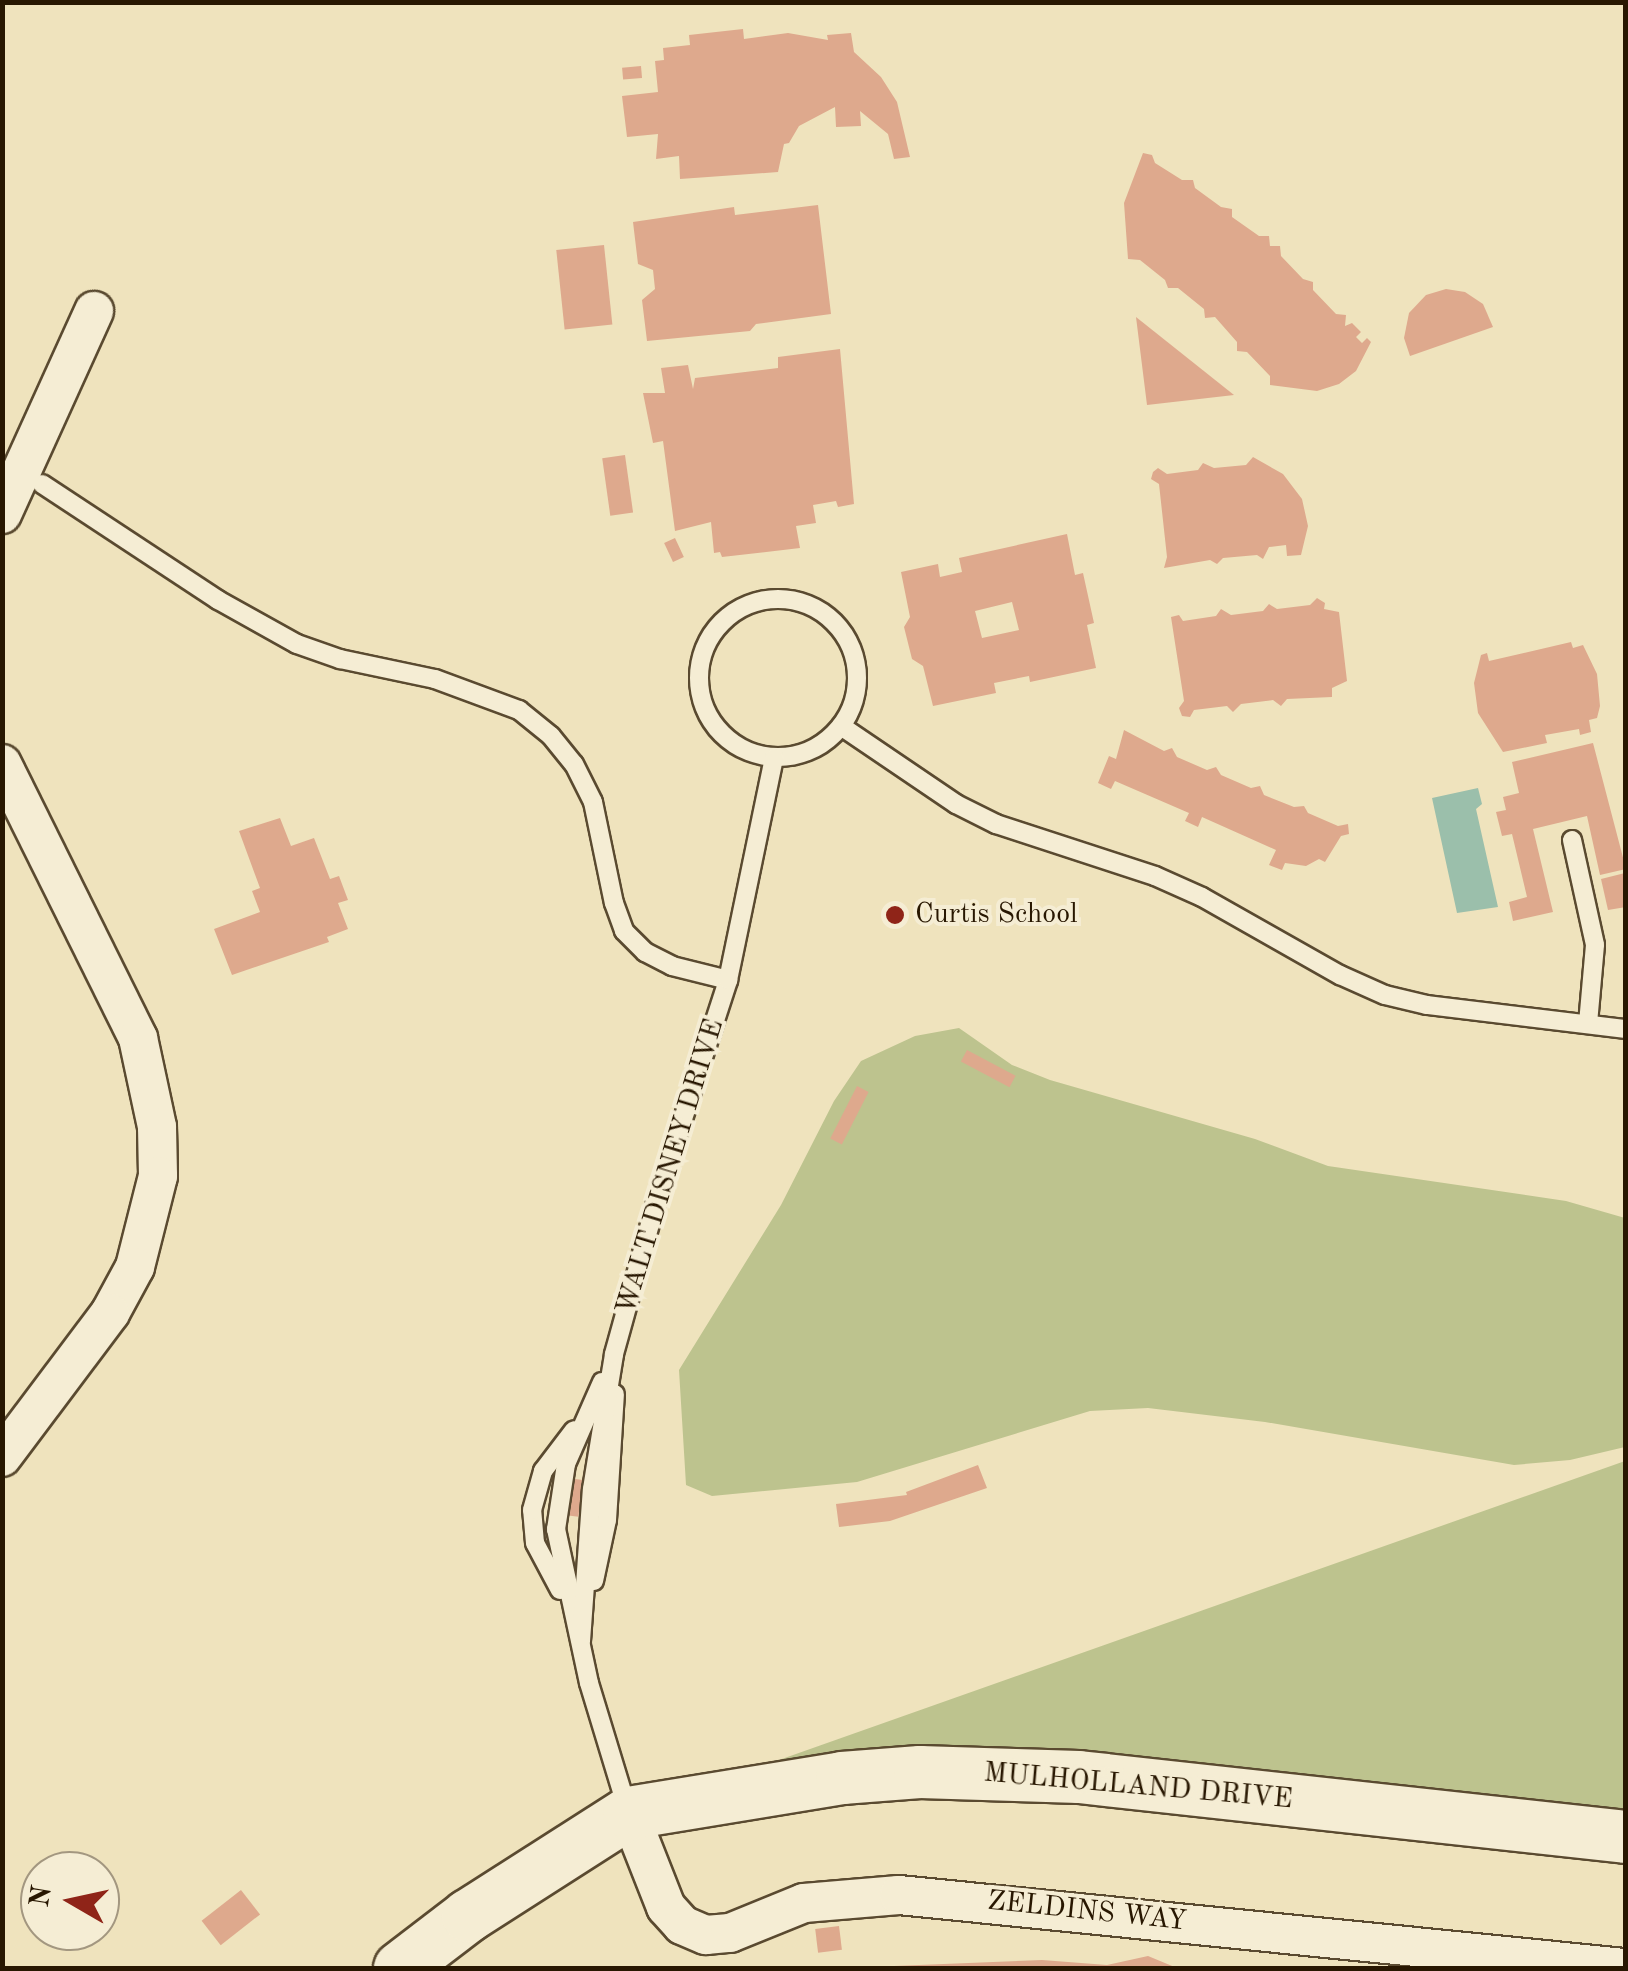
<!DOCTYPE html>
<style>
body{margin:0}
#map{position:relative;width:1628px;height:1971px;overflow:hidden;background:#efe3bd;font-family:"Old Standard TT",serif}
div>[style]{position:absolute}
.green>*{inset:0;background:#bdc38e}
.water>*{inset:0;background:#9bbfab}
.building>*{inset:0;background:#dea98d;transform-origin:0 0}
.roads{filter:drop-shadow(2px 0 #5a4a30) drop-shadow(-2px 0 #5a4a30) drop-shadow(0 2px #5a4a30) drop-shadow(0 -2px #5a4a30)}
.lane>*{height:18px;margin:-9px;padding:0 9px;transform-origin:9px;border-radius:9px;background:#f5edd4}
.lane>.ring{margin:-9px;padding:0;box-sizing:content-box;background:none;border:18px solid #f5edd4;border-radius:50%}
.street>*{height:38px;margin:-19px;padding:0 19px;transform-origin:19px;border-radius:19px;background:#f5edd4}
.secondary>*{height:52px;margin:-26px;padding:0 26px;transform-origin:26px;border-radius:26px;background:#f5edd4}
.dots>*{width:28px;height:28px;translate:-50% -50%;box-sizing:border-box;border:5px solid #f5edd4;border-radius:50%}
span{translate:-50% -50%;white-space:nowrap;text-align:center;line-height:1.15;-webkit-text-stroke:8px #f5edd4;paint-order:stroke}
.poi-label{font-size:28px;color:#281701}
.left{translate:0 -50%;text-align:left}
.street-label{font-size:28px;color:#281701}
.frame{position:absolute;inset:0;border:5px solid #281701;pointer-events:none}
.north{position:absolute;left:20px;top:1851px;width:100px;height:100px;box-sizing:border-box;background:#f5edd4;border:2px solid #a39780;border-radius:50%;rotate:279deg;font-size:28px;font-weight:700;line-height:40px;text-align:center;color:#281701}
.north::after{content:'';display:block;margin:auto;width:35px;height:45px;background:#8f2418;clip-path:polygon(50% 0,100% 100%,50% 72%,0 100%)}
</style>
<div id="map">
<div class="green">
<div style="clip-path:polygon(959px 1028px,1012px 1065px,1050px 1080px,1255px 1139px,1328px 1166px,1566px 1201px,1625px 1218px,1625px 1447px,1570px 1460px,1514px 1465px,1265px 1422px,1148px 1408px,1090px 1411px,857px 1482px,712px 1496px,686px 1485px,679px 1370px,781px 1205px,834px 1101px,861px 1061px,915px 1036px)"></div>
<div style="clip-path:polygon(1625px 1461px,1625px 1837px,1079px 1777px,629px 1813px)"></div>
</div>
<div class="water">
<div style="clip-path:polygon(1478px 788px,1482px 804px,1476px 809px,1498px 907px,1457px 913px,1432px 798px)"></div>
</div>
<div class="building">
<div style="clip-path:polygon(743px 29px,744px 39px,788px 33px,828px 40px,827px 35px,851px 33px,854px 52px,881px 77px,897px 102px,910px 157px,894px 159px,888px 134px,860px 111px,861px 126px,836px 127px,835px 107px,799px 126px,789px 143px,784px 144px,778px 172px,680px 179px,679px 156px,656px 159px,658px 134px,627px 137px,622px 96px,658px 92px,655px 61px,664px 60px,663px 48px,690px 45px,689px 35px)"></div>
<div style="left:641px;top:66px;width:12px;height:19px;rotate:85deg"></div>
<div style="clip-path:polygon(1143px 153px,1152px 155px,1155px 163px,1182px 180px,1193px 180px,1195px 188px,1221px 207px,1232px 209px,1232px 217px,1259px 236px,1269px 236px,1270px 246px,1280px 246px,1281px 256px,1303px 279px,1313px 282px,1313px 290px,1336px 314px,1346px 315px,1345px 326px,1352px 323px,1361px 332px,1356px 337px,1362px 343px,1367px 338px,1371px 342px,1356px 371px,1339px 384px,1317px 391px,1270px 385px,1270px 376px,1247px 352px,1237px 351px,1237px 342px,1215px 317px,1205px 318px,1204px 309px,1178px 288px,1168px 288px,1165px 280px,1140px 260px,1128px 259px,1124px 203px)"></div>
<div style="clip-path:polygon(818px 205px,831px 314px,756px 324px,750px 331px,647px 341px,642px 300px,655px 289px,653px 270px,638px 264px,633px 222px,734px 207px,735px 215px)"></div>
<div style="left:604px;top:245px;width:80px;height:48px;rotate:84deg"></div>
<div style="clip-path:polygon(1446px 289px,1465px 292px,1483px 304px,1493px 327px,1410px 356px,1404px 338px,1409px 313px,1426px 295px)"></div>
<div style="clip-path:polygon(1136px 317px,1234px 395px,1147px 405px)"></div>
<div style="clip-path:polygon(840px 349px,854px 504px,838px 507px,836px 501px,813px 505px,816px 523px,796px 526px,800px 548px,722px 557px,720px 552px,714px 553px,711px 522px,675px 531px,663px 441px,653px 443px,643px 393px,665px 393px,661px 368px,688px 365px,693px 389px,695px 378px,778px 368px,778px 357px)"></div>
<div style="left:625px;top:455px;width:58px;height:23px;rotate:82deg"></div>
<div style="clip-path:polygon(1253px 457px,1283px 474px,1302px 499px,1308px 526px,1301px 555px,1287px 556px,1286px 545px,1269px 547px,1263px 559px,1257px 555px,1223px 558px,1217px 564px,1210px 560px,1164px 568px,1167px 557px,1159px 484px,1151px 479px,1153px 472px,1158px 468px,1167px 474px,1198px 470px,1203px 463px,1214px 468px,1246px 465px)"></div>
<div style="clip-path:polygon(evenodd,1067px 534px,1075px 575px,1083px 573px,1094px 623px,1087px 625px,1096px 668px,1030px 682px,1029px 676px,994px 683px,996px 693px,933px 706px,923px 666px,912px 659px,904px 627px,910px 617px,901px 572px,938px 564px,940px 577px,962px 572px,959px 558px,1067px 534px,1012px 602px,1019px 630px,982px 638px,975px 611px,1012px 602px)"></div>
<div style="left:675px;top:538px;width:21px;height:12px;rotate:65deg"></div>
<div style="clip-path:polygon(1317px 598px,1325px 603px,1324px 609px,1339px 612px,1347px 681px,1332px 688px,1332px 697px,1287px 699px,1281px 706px,1273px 700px,1241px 704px,1233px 712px,1227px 706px,1194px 710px,1190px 717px,1182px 716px,1179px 708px,1184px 701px,1171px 617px,1179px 615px,1183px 621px,1216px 616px,1221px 609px,1231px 615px,1263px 611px,1269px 604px,1277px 609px,1310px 605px)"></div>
<div style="clip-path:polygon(1571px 642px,1573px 648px,1583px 645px,1597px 674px,1600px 706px,1597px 718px,1589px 720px,1591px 732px,1580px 735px,1579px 729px,1545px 735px,1547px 743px,1503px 752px,1478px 713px,1474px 683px,1481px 655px,1487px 653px,1489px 661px)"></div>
<div style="clip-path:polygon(1124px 730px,1164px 751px,1172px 748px,1177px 757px,1207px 770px,1216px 767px,1221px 775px,1251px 788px,1260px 786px,1264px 795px,1294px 807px,1304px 806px,1308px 813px,1338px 826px,1348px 824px,1349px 834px,1341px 836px,1325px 862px,1319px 859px,1306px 866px,1285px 863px,1282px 870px,1269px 865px,1276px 850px,1202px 817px,1198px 827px,1185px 821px,1189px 813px,1115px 781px,1111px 789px,1098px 783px,1109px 756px,1116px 759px)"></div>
<div style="clip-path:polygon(1593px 743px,1626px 869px,1600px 875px,1587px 816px,1533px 829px,1553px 912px,1513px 921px,1509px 902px,1527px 897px,1512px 834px,1502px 836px,1496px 812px,1506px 810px,1503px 797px,1519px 793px,1512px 762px)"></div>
<div style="clip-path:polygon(280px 818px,291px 846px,314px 838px,330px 879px,339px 876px,348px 900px,338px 903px,348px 929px,327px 937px,329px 942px,232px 975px,214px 929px,260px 912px,252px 891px,260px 888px,239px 831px)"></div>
<div style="clip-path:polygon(1625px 873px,1626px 907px,1608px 910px,1601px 879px)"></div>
<div style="left:967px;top:1050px;width:55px;height:13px;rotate:28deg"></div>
<div style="left:857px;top:1086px;width:13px;height:59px;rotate:27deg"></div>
<div style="clip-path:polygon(978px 1465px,987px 1488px,890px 1521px,839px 1527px,836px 1504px,907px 1495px,906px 1492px)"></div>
<div style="left:567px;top:1478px;width:16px;height:37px;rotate:7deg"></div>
<div style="left:241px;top:1890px;width:31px;height:50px;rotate:52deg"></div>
<div style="left:839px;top:1926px;width:24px;height:24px;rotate:83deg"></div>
<div style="clip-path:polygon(1148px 1956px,1177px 1968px,894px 1966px,1042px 1960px,1107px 1965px)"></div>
</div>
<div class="roads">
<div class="lane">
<div style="left:42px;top:484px;width:211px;rotate:33.4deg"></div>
<div style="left:218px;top:600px;width:90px;rotate:29.1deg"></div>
<div style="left:297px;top:644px;width:46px;rotate:19.2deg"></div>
<div style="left:340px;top:659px;width:97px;rotate:11.9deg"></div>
<div style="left:435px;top:679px;width:90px;rotate:20.3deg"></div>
<div style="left:519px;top:710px;width:41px;rotate:39.1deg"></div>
<div style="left:551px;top:736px;width:36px;rotate:51deg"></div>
<div style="left:574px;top:764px;width:42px;rotate:63.4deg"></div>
<div style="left:593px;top:802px;width:103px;rotate:78.3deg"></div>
<div style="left:614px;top:903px;width:30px;rotate:70deg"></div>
<div style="left:624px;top:931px;width:30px;rotate:45deg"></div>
<div style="left:645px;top:952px;width:30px;rotate:27deg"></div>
<div style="left:672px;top:966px;width:58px;rotate:14deg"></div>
<div class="ring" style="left:699px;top:599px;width:140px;height:140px"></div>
<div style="left:841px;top:726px;width:139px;rotate:34.1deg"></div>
<div style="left:956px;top:804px;width:45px;rotate:26.6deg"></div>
<div style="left:996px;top:824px;width:167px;rotate:18.1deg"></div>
<div style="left:1155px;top:876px;width:51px;rotate:24.1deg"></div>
<div style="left:1202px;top:897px;width:159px;rotate:29.5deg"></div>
<div style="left:1340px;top:975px;width:49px;rotate:24deg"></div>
<div style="left:1385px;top:995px;width:43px;rotate:13.4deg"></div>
<div style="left:1427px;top:1005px;width:200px;rotate:6.9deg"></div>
<div style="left:1572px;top:840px;width:107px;rotate:77.6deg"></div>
<div style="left:1595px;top:945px;width:79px;rotate:95.1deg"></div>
<div style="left:602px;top:1382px;width:90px;rotate:113.7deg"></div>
<div style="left:566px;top:1464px;width:66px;rotate:98.7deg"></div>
<div style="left:556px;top:1529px;width:157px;rotate:77.9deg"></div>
<div style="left:589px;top:1683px;width:131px;rotate:73.1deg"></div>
<div style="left:594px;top:1581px;width:62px;rotate:-78deg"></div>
<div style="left:607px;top:1520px;width:126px;rotate:-86.4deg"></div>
<div style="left:560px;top:1590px;width:53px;rotate:-118deg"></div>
<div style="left:535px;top:1543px;width:33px;rotate:-95deg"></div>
<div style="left:532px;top:1510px;width:41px;rotate:-74.2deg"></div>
<div style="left:543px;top:1471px;width:51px;rotate:-52.9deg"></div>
<div style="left:581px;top:1641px;width:152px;rotate:-85.9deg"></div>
<div style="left:592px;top:1489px;width:137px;rotate:-80.7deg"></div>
<div style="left:614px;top:1354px;width:161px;rotate:-74.5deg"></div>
<div style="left:657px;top:1199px;width:230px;rotate:-72deg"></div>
<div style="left:728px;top:980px;width:227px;rotate:-78.3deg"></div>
</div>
<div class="street">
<div style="left:2px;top:514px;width:223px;rotate:-65.6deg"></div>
<div style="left:2px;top:764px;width:306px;rotate:63.6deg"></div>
<div style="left:138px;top:1038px;width:91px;rotate:77.9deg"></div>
<div style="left:157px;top:1127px;width:49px;rotate:88.8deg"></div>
<div style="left:158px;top:1176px;width:94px;rotate:104.2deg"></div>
<div style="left:135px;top:1267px;width:52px;rotate:118.5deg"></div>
<div style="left:110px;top:1313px;width:180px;rotate:126.9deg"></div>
<div style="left:629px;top:1813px;width:101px;rotate:68.5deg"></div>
<div style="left:666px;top:1907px;width:24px;rotate:48deg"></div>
<div style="left:682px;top:1925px;width:26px;rotate:23deg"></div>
<div style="left:706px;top:1935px;width:24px;rotate:-5deg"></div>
<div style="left:730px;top:1933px;width:80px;rotate:-22.1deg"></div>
<div style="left:804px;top:1903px;width:95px;rotate:-4.8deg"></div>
<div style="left:899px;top:1895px;width:729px;rotate:5.75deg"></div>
</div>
<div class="secondary">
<div style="left:400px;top:1968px;width:86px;rotate:-37.4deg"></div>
<div style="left:468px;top:1916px;width:191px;rotate:-32.6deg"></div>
<div style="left:629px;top:1813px;width:216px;rotate:-9.3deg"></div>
<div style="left:842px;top:1778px;width:78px;rotate:-4.4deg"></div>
<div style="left:920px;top:1772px;width:159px;rotate:1.8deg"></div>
<div style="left:1079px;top:1777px;width:550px;rotate:6.26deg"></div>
</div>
</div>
<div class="dots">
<div style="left:895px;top:915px;background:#8f2418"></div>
</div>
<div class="poi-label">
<span class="left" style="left:915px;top:915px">Curtis School</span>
</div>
<div class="street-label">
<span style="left:671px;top:1167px;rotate:-73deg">WALT DISNEY DRIVE</span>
<span style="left:1138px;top:1787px;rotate:5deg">MULHOLLAND DRIVE</span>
<span style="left:1087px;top:1912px;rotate:6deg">ZELDINS WAY</span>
</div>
<div class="frame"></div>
<div class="north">N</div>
</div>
